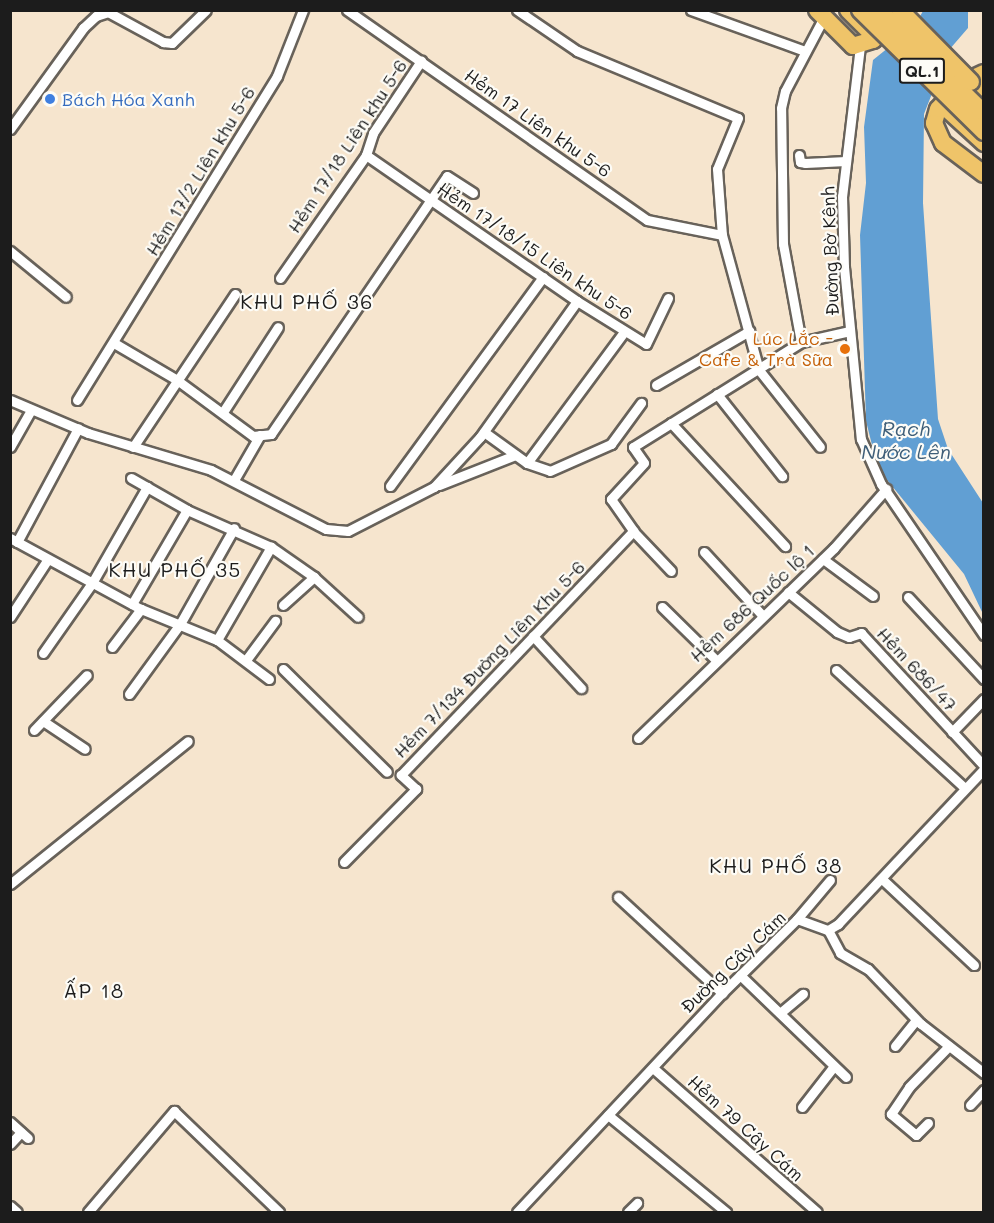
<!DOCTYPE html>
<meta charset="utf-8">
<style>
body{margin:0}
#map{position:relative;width:994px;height:1223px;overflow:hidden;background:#f6e5ce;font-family:Mali,sans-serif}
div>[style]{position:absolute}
.water>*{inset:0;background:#619fd3}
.roads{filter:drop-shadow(2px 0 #68625a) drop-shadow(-2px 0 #68625a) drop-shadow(0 2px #68625a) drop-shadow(0 -2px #68625a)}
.street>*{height:9px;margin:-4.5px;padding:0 4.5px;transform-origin:4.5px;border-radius:4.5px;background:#fff}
.highway>*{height:16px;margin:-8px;padding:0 8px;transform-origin:8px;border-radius:8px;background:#efc469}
.bridges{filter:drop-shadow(2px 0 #68625a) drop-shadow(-2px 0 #68625a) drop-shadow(0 2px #68625a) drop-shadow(0 -2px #68625a)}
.highway-bridge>*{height:16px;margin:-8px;padding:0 8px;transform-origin:8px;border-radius:8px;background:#efc469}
.dots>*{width:16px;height:16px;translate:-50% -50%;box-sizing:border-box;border:3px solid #fdfcf7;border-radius:50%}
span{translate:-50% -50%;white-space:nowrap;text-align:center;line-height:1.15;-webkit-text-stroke:4.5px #fdfcf7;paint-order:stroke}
.shield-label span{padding:2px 4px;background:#fdfcf7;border:2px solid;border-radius:4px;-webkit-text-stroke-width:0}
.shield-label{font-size:16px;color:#1c1c1c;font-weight:700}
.shop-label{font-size:18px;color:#366cbe}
.left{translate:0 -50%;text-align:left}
.street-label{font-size:18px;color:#1c1c1c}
.food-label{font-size:18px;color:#c56008}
.right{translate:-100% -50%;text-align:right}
.neighbourhood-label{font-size:20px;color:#1c1c1c;letter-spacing:1.5px}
.water-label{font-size:20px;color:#3e5e78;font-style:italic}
.frame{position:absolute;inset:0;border:12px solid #1c1c1c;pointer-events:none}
</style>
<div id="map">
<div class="water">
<div style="clip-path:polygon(923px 11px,968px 11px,968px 28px,949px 50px,924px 114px,923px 203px,938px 419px,948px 449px,983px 503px,983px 614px,964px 574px,878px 469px,866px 421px,860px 235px,866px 183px,864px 127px,873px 60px,914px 27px)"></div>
</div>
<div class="roads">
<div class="street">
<div style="left:347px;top:10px;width:366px;rotate:35deg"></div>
<div style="left:647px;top:220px;width:76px;rotate:11.3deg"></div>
<div style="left:517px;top:10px;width:73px;rotate:34.3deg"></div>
<div style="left:577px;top:51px;width:174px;rotate:22.6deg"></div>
<div style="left:738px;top:118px;width:55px;rotate:112.4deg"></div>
<div style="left:717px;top:169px;width:66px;rotate:85.7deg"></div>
<div style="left:722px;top:235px;width:140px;rotate:74.7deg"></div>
<div style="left:759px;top:370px;width:98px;rotate:51.6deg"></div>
<div style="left:691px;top:10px;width:121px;rotate:19.8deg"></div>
<div style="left:860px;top:46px;width:151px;rotate:96.8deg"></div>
<div style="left:842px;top:196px;width:71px;rotate:88.4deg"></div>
<div style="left:844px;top:267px;width:173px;rotate:84.4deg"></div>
<div style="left:861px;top:439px;width:49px;rotate:66deg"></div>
<div style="left:881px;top:484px;width:183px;rotate:55.7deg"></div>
<div style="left:10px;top:129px;width:125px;rotate:-54.1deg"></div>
<div style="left:83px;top:28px;width:18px;rotate:-43deg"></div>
<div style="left:96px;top:16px;width:13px;rotate:-18deg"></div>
<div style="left:108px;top:12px;width:63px;rotate:28.6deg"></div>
<div style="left:163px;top:42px;width:9px;rotate:6deg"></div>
<div style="left:172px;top:43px;width:47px;rotate:-44.1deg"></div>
<div style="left:366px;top:155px;width:257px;rotate:34.7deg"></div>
<div style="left:577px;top:301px;width:81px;rotate:31.9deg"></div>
<div style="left:646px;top:344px;width:51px;rotate:-64.4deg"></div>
<div style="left:799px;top:155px;width:7px;rotate:82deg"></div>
<div style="left:800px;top:162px;width:5px;rotate:11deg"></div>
<div style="left:805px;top:163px;width:41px;rotate:-2.8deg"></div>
<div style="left:10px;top:251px;width:72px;rotate:39.4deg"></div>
<div style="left:280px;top:278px;width:150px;rotate:-55deg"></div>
<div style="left:366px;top:155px;width:23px;rotate:-72deg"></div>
<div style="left:373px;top:133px;width:87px;rotate:-56.3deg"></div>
<div style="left:801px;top:342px;width:100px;rotate:-100.4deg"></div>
<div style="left:783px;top:244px;width:136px;rotate:-90.8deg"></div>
<div style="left:781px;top:108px;width:17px;rotate:-77deg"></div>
<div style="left:785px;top:91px;width:81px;rotate:-62.2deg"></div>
<div style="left:114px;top:343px;width:73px;rotate:30.4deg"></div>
<div style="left:177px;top:380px;width:94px;rotate:36.4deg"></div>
<div style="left:253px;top:436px;width:18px;rotate:-6deg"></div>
<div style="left:271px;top:434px;width:312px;rotate:-55.7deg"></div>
<div style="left:447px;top:176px;width:31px;rotate:33deg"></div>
<div style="left:656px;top:385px;width:108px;rotate:-30.1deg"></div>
<div style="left:717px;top:394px;width:105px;rotate:51.6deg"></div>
<div style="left:10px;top:400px;width:85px;rotate:22.9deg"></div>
<div style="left:88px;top:433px;width:128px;rotate:16.7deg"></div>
<div style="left:211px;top:470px;width:129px;rotate:27.2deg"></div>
<div style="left:326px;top:529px;width:22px;rotate:5deg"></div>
<div style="left:348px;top:531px;width:97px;rotate:-27.1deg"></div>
<div style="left:434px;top:487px;width:68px;rotate:-47.4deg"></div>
<div style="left:480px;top:437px;width:167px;rotate:-54.5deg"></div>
<div style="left:77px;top:400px;width:381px;rotate:-58.3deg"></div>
<div style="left:277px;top:76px;width:71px;rotate:-68.5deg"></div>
<div style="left:223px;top:412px;width:101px;rotate:-57.1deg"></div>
<div style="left:671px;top:423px;width:168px;rotate:47.2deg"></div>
<div style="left:484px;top:432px;width:53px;rotate:35.8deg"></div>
<div style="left:527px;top:463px;width:24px;rotate:19deg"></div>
<div style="left:550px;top:471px;width:67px;rotate:-23.9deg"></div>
<div style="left:611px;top:444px;width:51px;rotate:-53.8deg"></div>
<div style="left:10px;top:447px;width:43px;rotate:-60.4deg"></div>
<div style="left:133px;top:447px;width:184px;rotate:-56.3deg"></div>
<div style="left:633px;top:447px;width:198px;rotate:-32deg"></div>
<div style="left:801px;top:342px;width:50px;rotate:-12.7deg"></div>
<div style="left:633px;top:447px;width:19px;rotate:55deg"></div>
<div style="left:644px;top:463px;width:49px;rotate:132.5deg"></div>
<div style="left:611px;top:499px;width:39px;rotate:55deg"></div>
<div style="left:633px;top:531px;width:55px;rotate:46.5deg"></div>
<div style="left:527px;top:463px;width:163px;rotate:-53.5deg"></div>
<div style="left:131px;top:478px;width:64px;rotate:29.7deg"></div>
<div style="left:187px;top:510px;width:92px;rotate:23.8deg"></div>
<div style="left:271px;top:547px;width:52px;rotate:34.9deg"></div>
<div style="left:314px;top:577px;width:59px;rotate:42.3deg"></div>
<div style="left:234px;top:480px;width:52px;rotate:-60deg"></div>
<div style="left:439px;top:485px;width:82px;rotate:-21.5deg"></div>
<div style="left:390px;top:486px;width:259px;rotate:-53.8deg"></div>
<div style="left:10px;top:538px;width:149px;rotate:28.5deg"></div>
<div style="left:141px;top:609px;width:82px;rotate:22.2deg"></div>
<div style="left:217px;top:640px;width:65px;rotate:36.9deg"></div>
<div style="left:17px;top:542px;width:129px;rotate:-61.8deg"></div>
<div style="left:704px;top:552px;width:87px;rotate:47.3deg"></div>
<div style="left:823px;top:559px;width:62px;rotate:36.5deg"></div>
<div style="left:788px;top:592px;width:63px;rotate:39.2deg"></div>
<div style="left:837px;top:632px;width:13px;rotate:23deg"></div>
<div style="left:849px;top:637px;width:13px;rotate:-18deg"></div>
<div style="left:861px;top:633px;width:181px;rotate:47.2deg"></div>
<div style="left:908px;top:597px;width:112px;rotate:47.2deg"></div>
<div style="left:132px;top:604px;width:109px;rotate:-59.7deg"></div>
<div style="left:283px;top:605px;width:42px;rotate:-42.1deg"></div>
<div style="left:662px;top:607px;width:74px;rotate:44.5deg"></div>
<div style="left:10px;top:617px;width:69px;rotate:-56.8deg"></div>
<div style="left:533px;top:636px;width:71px;rotate:47.3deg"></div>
<div style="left:217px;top:640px;width:108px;rotate:-59.9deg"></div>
<div style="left:112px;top:647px;width:48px;rotate:-52.7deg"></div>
<div style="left:43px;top:653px;width:85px;rotate:-55deg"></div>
<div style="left:92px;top:583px;width:111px;rotate:-60.2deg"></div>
<div style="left:246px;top:660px;width:49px;rotate:-53.4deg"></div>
<div style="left:283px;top:669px;width:146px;rotate:44.7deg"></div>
<div style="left:836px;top:670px;width:175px;rotate:42.5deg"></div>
<div style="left:129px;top:694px;width:87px;rotate:-53.9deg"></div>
<div style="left:180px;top:624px;width:110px;rotate:-60.6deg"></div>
<div style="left:43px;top:721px;width:50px;rotate:33.7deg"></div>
<div style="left:34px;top:730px;width:76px;rotate:-46.1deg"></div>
<div style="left:952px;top:732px;width:46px;rotate:-45.9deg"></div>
<div style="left:638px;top:738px;width:273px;rotate:-44.1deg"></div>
<div style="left:834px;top:548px;width:79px;rotate:-48.6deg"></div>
<div style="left:344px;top:862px;width:103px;rotate:-45.4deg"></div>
<div style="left:416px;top:789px;width:21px;rotate:-137deg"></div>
<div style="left:401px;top:775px;width:337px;rotate:-46.4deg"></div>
<div style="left:882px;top:879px;width:126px;rotate:43.1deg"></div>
<div style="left:10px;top:884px;width:228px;rotate:-38.8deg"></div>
<div style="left:618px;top:897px;width:142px;rotate:42.7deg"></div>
<div style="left:797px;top:919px;width:51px;rotate:-49.8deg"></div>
<div style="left:828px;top:930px;width:26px;rotate:62deg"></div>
<div style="left:840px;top:953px;width:32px;rotate:30deg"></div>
<div style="left:868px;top:969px;width:76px;rotate:46.1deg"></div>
<div style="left:921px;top:1024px;width:80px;rotate:37.9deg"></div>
<div style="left:740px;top:975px;width:147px;rotate:43.9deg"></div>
<div style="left:780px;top:1013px;width:30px;rotate:-40deg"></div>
<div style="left:895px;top:1046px;width:33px;rotate:-51deg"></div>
<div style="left:653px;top:1068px;width:218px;rotate:41.3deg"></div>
<div style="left:970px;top:1105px;width:21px;rotate:-47deg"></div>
<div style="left:802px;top:1107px;width:52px;rotate:-52deg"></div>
<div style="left:608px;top:1115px;width:153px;rotate:39.4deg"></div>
<div style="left:10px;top:1122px;width:24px;rotate:42deg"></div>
<div style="left:928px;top:1123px;width:17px;rotate:135deg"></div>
<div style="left:916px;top:1135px;width:33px;rotate:-140deg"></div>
<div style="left:891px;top:1114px;width:32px;rotate:-56deg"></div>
<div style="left:909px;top:1087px;width:57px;rotate:-45.7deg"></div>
<div style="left:10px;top:1144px;width:16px;rotate:-47deg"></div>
<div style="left:10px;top:1206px;width:9px;rotate:41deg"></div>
<div style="left:88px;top:1212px;width:133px;rotate:-49.6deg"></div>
<div style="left:174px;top:1111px;width:146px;rotate:43.9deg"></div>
<div style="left:517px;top:1212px;width:300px;rotate:-46.9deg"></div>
<div style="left:722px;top:993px;width:105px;rotate:-44.6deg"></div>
<div style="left:797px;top:919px;width:33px;rotate:20deg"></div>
<div style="left:828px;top:930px;width:12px;rotate:-31deg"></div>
<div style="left:838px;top:924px;width:213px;rotate:-46.7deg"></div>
<div style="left:628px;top:1212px;width:13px;rotate:-45deg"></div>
</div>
<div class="highway">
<div style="left:817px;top:10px;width:51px;rotate:45deg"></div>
<div style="left:853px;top:46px;width:21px;rotate:-17deg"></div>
<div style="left:873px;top:40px;width:25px;rotate:-45deg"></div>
<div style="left:848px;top:10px;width:37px;rotate:45deg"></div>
<div style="left:984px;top:73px;width:26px;rotate:155deg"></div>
<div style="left:960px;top:84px;width:33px;rotate:131deg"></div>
<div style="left:938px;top:109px;width:15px;rotate:106deg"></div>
<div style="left:934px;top:123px;width:22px;rotate:66deg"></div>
<div style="left:943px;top:143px;width:51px;rotate:37.1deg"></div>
<div style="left:971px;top:82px;width:18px;rotate:43deg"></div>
<div style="left:946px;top:108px;width:52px;rotate:42.6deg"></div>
</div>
</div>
<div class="bridges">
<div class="highway-bridge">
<div style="left:860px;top:10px;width:174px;rotate:44.5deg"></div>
<div style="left:879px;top:10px;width:147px;rotate:44.4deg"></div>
<div style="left:900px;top:10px;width:101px;rotate:45.4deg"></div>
</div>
</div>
<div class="dots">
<div style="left:50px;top:99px;background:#3f7fe0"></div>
<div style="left:845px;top:349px;background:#e8710a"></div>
</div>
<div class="shield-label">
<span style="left:922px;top:71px">QL.1</span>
</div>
<div class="shop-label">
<span class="left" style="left:62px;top:99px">Bách Hóa Xanh</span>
</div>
<div class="street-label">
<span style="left:538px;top:123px;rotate:35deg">Hẻm 17 Liên khu 5-6</span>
<span style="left:347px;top:146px;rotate:-57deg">Hẻm 17/18 Liên khu 5-6</span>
<span style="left:200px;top:171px;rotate:-59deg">Hẻm 17/2 Liên khu 5-6</span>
<span style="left:535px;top:251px;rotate:34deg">Hẻm 17/18/15 Liên khu 5-6</span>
<span style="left:830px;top:251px;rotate:-92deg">Đường Bờ Kênh</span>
<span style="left:752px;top:603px;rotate:-43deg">Hẻm 686 Quốc lộ 1</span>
<span style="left:489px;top:659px;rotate:-46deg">Hẻm 7/134 Đường Liên Khu 5-6</span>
<span style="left:917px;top:669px;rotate:47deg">Hẻm 686/47</span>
<span style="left:733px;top:962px;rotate:-44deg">Đường Cây Cám</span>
<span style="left:746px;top:1128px;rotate:42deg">Hẻm 79 Cây Cám</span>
</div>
<div class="food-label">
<span class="right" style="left:833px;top:349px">Lúc Lắc -<br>Cafe &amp; Trà Sữa</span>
</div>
<div class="neighbourhood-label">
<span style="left:307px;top:301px">KHU PHỐ 36</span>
<span style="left:175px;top:569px">KHU PHỐ 35</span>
<span style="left:776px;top:865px">KHU PHỐ 38</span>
<span style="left:94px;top:990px">ẤP 18</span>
</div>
<div class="water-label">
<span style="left:906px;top:440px">Rạch<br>Nước Lên</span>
</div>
<div class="frame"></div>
</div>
